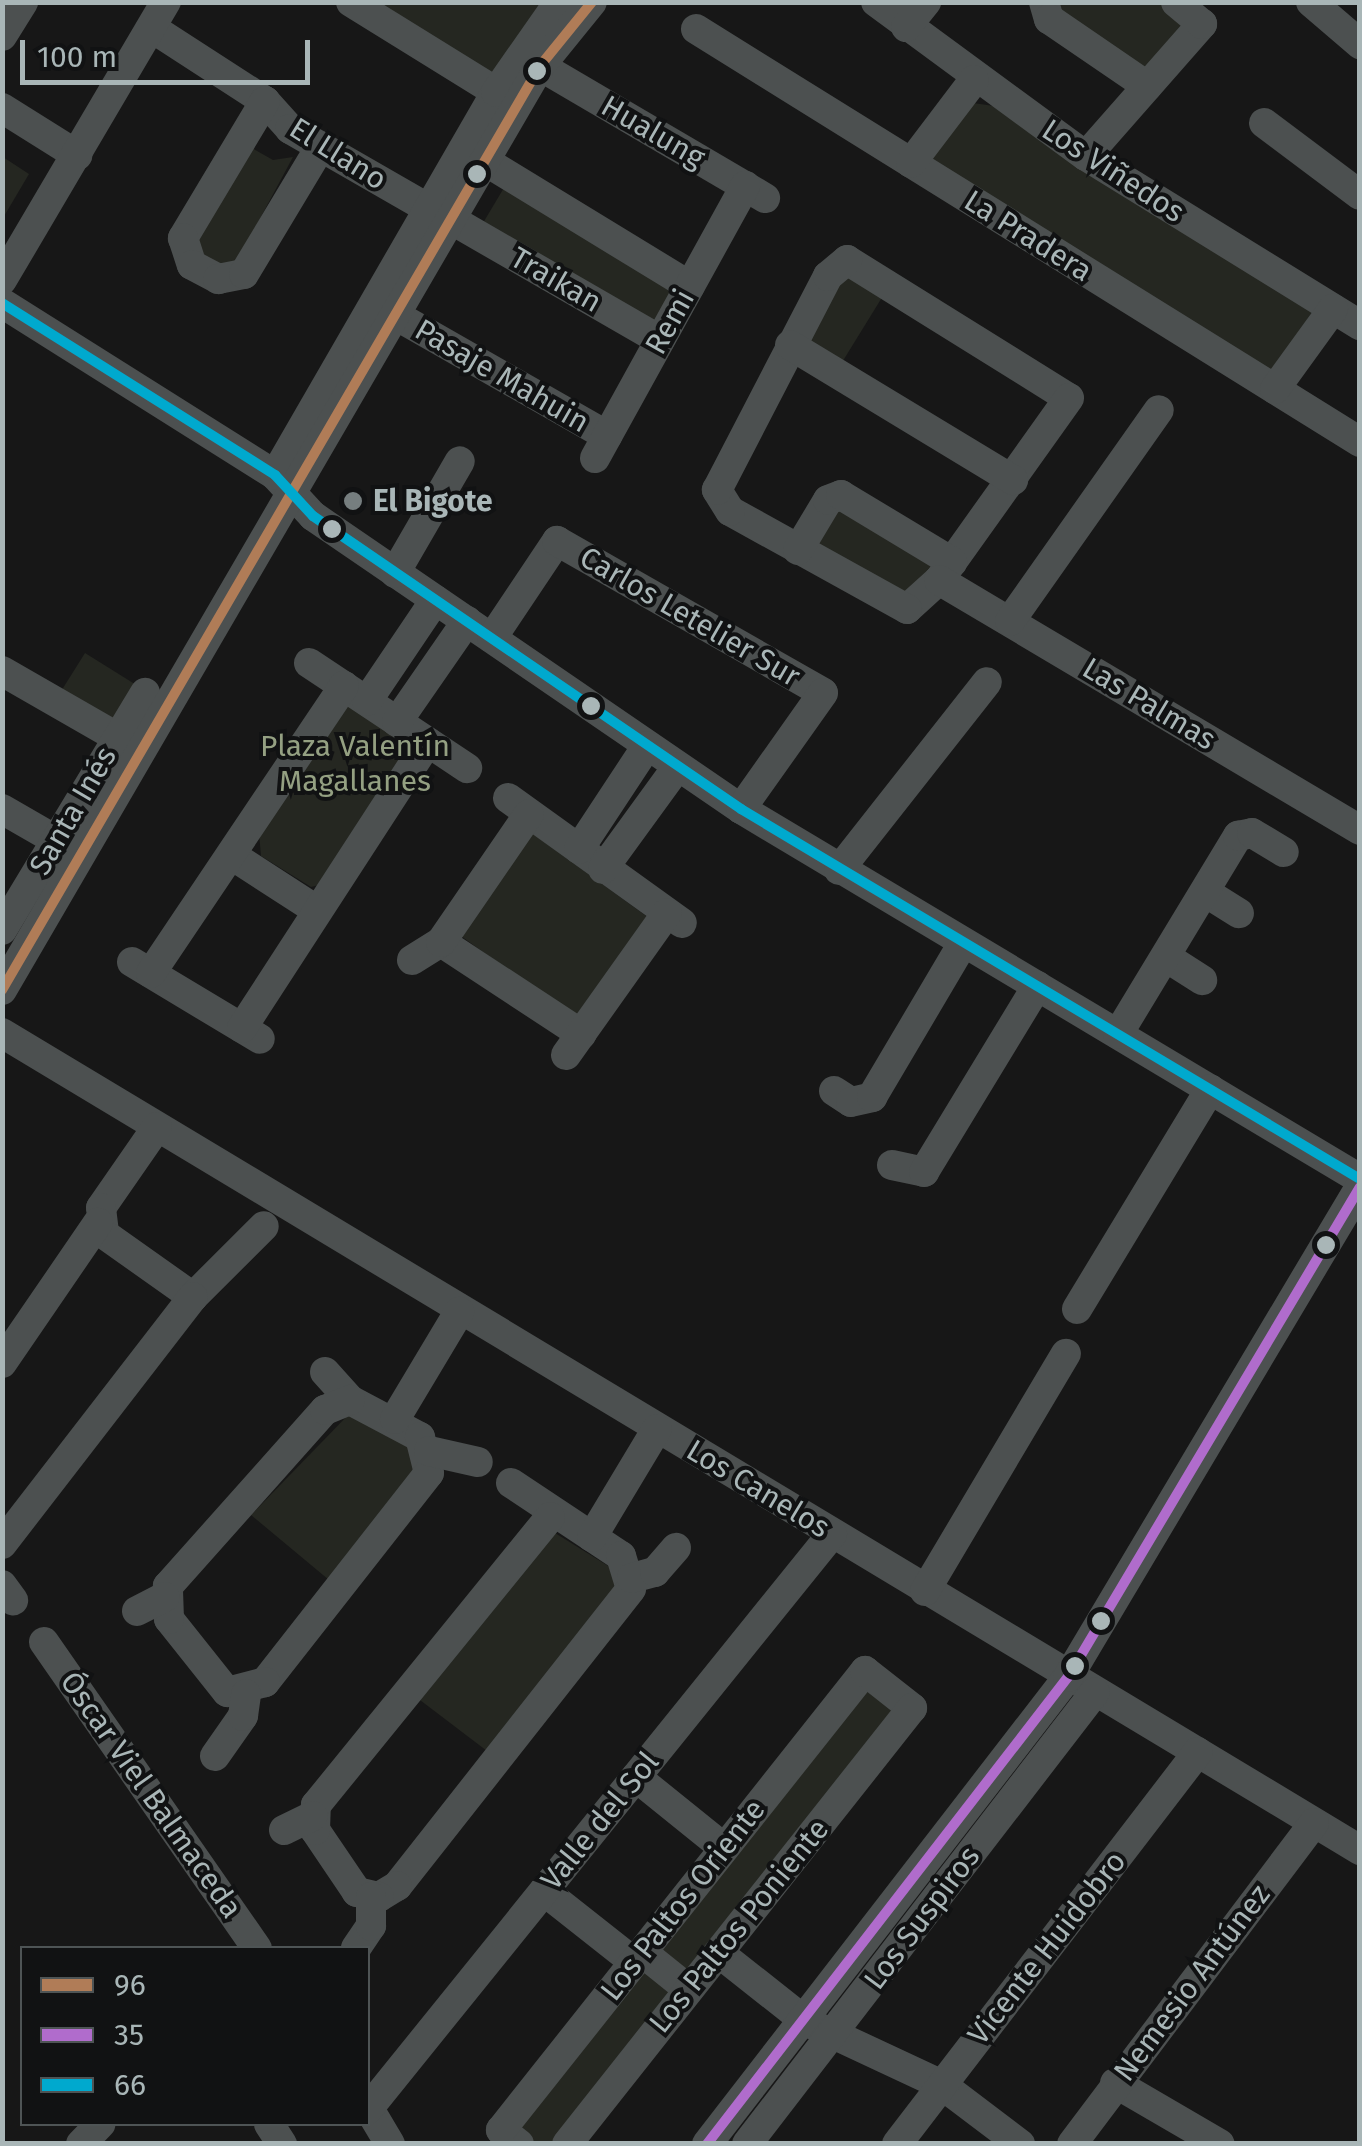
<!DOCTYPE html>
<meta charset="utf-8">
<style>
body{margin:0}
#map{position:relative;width:1362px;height:2146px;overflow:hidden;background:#171717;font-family:"Fira Sans",sans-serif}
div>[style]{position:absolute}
.green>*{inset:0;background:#252721;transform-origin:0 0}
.minor>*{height:30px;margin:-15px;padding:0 15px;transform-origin:15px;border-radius:15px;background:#4c5050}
.bus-1>*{height:10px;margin:-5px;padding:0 5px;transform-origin:5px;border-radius:5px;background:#b07c57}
.bus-2>*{height:10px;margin:-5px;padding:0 5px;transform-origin:5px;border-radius:5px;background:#b06ccc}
.bus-3>*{height:10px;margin:-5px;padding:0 5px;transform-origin:5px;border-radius:5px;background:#00a9ce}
.dots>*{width:28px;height:28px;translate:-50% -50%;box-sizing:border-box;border:5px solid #111213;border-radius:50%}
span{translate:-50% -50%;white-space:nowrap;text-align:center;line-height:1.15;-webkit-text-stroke:8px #111213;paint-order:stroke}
.street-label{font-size:30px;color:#a9b6b7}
.poi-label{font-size:30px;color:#a9b6b7;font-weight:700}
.left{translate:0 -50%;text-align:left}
.park-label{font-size:30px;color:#94a082}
.frame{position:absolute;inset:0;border:5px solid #a9b6b7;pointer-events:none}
.legend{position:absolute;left:20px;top:1946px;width:350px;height:180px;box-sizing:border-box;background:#111213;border:2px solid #4e5455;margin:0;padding:12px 18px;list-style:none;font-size:30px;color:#a9b6b7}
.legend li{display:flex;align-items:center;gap:20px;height:50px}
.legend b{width:50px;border:2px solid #4e5455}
.scale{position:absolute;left:20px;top:40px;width:290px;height:45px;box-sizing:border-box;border:5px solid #a9b6b7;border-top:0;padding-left:12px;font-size:30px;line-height:35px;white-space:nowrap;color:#a9b6b7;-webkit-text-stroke:8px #111213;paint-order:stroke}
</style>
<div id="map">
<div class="green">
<div style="clip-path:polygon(373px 3px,552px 3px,489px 76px)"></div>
<div style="clip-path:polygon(1060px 3px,1164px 3px,1187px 20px,1142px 77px,1055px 9px)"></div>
<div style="clip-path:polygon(973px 103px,994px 106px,1312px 312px,1279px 365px,1263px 376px,932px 165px,930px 153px)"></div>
<div style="clip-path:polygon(243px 143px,273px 160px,293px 157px,234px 267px,197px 261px,194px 225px)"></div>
<div style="clip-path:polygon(3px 157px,29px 174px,3px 218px)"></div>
<div style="clip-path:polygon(508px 181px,672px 284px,658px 329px,480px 228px)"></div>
<div style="clip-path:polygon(852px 274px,886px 291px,841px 364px,804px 343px,839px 279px)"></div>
<div style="clip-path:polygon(837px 501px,937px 562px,911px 598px,816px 550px)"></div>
<div style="left:85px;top:653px;width:61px;height:44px;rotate:32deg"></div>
<div style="clip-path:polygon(351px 706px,408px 743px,410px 755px,323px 884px,311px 887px,261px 856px,259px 833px,340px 707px)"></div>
<div style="left:532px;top:833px;width:143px;height:125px;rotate:36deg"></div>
<div style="clip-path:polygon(350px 1413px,407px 1445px,417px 1468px,329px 1580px,251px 1515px)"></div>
<div style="clip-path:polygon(555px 1533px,618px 1572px,618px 1586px,487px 1751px,416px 1697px)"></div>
<div style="clip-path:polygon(862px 1683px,898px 1703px,560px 2143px,528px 2143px,514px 2127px)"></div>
</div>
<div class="minor">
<div style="left:351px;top:2px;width:171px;rotate:31.8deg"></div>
<div style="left:876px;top:2px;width:260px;rotate:36.3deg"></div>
<div style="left:1086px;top:156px;width:322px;rotate:31.7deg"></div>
<div style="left:1044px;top:2px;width:18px;rotate:74deg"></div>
<div style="left:1049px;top:19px;width:119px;rotate:34.4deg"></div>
<div style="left:1311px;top:2px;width:65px;rotate:40.6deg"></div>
<div style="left:906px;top:27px;width:32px;rotate:-51deg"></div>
<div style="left:152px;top:28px;width:135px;rotate:32.9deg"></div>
<div style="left:265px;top:101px;width:38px;rotate:48deg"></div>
<div style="left:290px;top:129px;width:160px;rotate:29.9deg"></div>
<div style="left:696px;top:29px;width:782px;rotate:31.88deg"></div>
<div style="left:2px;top:36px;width:40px;rotate:-58deg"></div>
<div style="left:540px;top:66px;width:261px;rotate:30.4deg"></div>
<div style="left:265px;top:101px;width:160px;rotate:120.9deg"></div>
<div style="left:183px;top:238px;width:28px;rotate:72deg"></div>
<div style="left:192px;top:265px;width:30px;rotate:28deg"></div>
<div style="left:218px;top:279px;width:26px;rotate:-11deg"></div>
<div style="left:244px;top:274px;width:149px;rotate:-59deg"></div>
<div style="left:2px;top:108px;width:89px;rotate:32.1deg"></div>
<div style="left:1264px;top:123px;width:120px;rotate:36.9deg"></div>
<div style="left:1086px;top:156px;width:176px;rotate:-48.7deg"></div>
<div style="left:1202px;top:24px;width:34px;rotate:-140deg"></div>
<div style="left:485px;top:161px;width:240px;rotate:31.4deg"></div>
<div style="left:911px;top:163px;width:104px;rotate:-52.8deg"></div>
<div style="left:452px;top:220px;width:240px;rotate:30deg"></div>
<div style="left:847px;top:260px;width:261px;rotate:31.9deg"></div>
<div style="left:1069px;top:398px;width:224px;rotate:125.5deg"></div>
<div style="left:939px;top:580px;width:43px;rotate:137.8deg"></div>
<div style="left:907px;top:609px;width:202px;rotate:-151deg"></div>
<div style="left:730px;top:511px;width:25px;rotate:-122deg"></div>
<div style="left:717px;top:490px;width:241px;rotate:-62.6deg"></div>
<div style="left:828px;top:276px;width:25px;rotate:-40deg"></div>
<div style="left:2px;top:280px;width:323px;rotate:-59.5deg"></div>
<div style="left:2px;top:303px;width:323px;rotate:32.2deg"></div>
<div style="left:275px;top:475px;width:56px;rotate:47.2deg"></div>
<div style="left:313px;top:516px;width:519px;rotate:34.39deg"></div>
<div style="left:741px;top:809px;width:721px;rotate:30.87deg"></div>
<div style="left:397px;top:316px;width:242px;rotate:29.7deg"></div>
<div style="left:790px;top:345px;width:261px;rotate:31.2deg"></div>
<div style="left:1275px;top:389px;width:99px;rotate:-54.1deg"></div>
<div style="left:595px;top:458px;width:311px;rotate:-61.1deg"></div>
<div style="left:275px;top:475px;width:442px;rotate:-60deg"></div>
<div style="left:496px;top:92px;width:110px;rotate:-55deg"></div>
<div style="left:798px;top:550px;width:58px;rotate:-59deg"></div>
<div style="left:828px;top:500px;width:14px;rotate:-21deg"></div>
<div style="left:841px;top:495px;width:130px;rotate:31.1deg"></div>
<div style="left:395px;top:573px;width:129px;rotate:-59.9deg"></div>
<div style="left:939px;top:580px;width:490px;rotate:30.7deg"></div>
<div style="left:1010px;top:621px;width:258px;rotate:-54.8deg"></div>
<div style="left:492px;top:638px;width:117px;rotate:-56.2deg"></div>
<div style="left:557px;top:541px;width:306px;rotate:29.7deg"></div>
<div style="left:823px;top:693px;width:142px;rotate:125.3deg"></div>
<div style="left:309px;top:663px;width:190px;rotate:33.6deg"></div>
<div style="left:2px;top:671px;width:152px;rotate:29.9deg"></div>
<div style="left:367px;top:701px;width:122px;rotate:-56deg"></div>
<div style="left:397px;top:722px;width:123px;rotate:-55.3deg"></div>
<div style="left:508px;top:798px;width:214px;rotate:35.7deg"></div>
<div style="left:2px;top:809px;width:62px;rotate:29.9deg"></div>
<div style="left:579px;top:849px;width:123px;rotate:-56.6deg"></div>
<div style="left:233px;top:856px;width:98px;rotate:32.9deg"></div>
<div style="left:603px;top:869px;width:126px;rotate:-54deg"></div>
<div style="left:839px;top:870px;width:239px;rotate:-51.8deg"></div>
<div style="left:1205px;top:892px;width:40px;rotate:32deg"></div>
<div style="left:2px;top:930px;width:277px;rotate:-58.9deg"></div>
<div style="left:441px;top:942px;width:168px;rotate:33.3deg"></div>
<div style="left:1166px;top:957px;width:43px;rotate:32.6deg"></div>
<div style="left:412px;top:960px;width:34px;rotate:-32deg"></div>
<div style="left:441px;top:942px;width:155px;rotate:-55.5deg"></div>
<div style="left:132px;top:962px;width:149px;rotate:31deg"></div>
<div style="left:151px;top:973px;width:346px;rotate:-56.1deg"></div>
<div style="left:2px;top:990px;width:1069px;rotate:-59.79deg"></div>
<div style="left:540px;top:66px;width:82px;rotate:-50.9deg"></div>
<div style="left:242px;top:1028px;width:341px;rotate:-57deg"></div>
<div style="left:2px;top:1033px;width:1585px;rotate:31.03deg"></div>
<div style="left:1118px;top:1034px;width:232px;rotate:-58.8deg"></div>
<div style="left:1238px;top:836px;width:14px;rotate:-12deg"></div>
<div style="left:1252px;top:833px;width:37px;rotate:31deg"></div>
<div style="left:566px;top:1055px;width:174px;rotate:-54.6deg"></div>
<div style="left:834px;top:1091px;width:20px;rotate:33deg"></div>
<div style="left:851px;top:1102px;width:22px;rotate:-13deg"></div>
<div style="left:872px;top:1097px;width:179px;rotate:-59.4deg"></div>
<div style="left:157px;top:1127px;width:98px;rotate:124.7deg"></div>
<div style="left:101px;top:1208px;width:26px;rotate:83deg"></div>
<div style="left:104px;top:1234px;width:109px;rotate:35.3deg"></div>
<div style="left:193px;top:1297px;width:100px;rotate:-45deg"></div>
<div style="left:892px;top:1165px;width:33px;rotate:12deg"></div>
<div style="left:924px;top:1172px;width:218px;rotate:-58.7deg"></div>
<div style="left:1077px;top:1309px;width:257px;rotate:-58.8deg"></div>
<div style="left:2px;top:1363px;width:170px;rotate:-55.6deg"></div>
<div style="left:325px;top:1372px;width:38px;rotate:48deg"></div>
<div style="left:350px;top:1400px;width:79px;rotate:27.9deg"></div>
<div style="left:420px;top:1437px;width:37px;rotate:76deg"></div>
<div style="left:429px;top:1473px;width:266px;rotate:128.1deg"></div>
<div style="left:265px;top:1682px;width:39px;rotate:165deg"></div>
<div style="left:227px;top:1692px;width:93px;rotate:-128.5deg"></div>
<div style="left:169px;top:1619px;width:33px;rotate:-92deg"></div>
<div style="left:168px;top:1586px;width:236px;rotate:-48.3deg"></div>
<div style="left:325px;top:1410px;width:27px;rotate:-22deg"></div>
<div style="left:395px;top:1419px;width:125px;rotate:-59.1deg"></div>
<div style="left:429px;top:1451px;width:50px;rotate:12.7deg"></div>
<div style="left:511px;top:1483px;width:132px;rotate:33.6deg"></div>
<div style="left:621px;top:1556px;width:34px;rotate:73deg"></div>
<div style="left:631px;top:1589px;width:378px;rotate:128.2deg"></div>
<div style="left:397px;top:1886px;width:21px;rotate:149deg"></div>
<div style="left:379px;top:1897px;width:23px;rotate:-167deg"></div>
<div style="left:357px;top:1892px;width:75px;rotate:-124.1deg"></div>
<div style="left:315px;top:1830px;width:25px;rotate:-88deg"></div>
<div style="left:316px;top:1805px;width:371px;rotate:-50.9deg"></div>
<div style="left:592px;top:1537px;width:126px;rotate:-59deg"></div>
<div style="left:2px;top:1544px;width:312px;rotate:-52.3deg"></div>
<div style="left:632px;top:1578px;width:24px;rotate:-15deg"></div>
<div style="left:655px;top:1572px;width:32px;rotate:-49deg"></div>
<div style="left:2px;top:1585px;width:19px;rotate:54deg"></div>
<div style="left:925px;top:1591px;width:276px;rotate:-59.3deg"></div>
<div style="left:137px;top:1611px;width:31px;rotate:-27deg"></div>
<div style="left:44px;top:1642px;width:373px;rotate:55.2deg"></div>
<div style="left:215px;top:1756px;width:49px;rotate:-55deg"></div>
<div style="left:243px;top:1716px;width:22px;rotate:-82deg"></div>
<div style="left:636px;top:1777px;width:113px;rotate:38.9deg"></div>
<div style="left:284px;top:1830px;width:32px;rotate:-26deg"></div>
<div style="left:544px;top:1891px;width:115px;rotate:38.3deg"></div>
<div style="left:356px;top:1948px;width:27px;rotate:-56deg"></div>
<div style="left:371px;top:1926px;width:29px;rotate:-90deg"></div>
<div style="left:642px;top:1952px;width:59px;rotate:38.8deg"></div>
<div style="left:719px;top:1953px;width:110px;rotate:38.3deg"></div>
<div style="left:805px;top:2021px;width:151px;rotate:25deg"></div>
<div style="left:942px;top:2085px;width:98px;rotate:37.1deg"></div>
<div style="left:1115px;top:2083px;width:121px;rotate:30.2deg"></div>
<div style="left:368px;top:2107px;width:43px;rotate:59.3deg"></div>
<div style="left:368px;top:2109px;width:739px;rotate:-51.1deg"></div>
<div style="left:269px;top:2124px;width:24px;rotate:57deg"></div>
<div style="left:81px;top:2144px;width:28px;rotate:-46deg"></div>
<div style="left:519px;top:2144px;width:23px;rotate:-142deg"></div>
<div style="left:501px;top:2130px;width:586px;rotate:-51.58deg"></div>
<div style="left:865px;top:1671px;width:60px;rotate:38.2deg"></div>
<div style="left:912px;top:1708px;width:556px;rotate:128.35deg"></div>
<div style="left:707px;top:2144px;width:590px;rotate:-52.3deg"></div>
<div style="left:1068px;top:1677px;width:570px;rotate:-59.21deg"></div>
<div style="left:747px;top:2144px;width:570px;rotate:-52.41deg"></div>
<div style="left:897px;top:2144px;width:494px;rotate:-52.5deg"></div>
<div style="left:1072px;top:2144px;width:402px;rotate:-53deg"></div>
</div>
<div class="bus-1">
<div style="left:2px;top:990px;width:1069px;rotate:-59.79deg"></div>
<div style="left:540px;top:66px;width:82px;rotate:-50.9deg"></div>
</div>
<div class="bus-2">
<div style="left:707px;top:2144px;width:590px;rotate:-52.3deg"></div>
<div style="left:1068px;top:1677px;width:570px;rotate:-59.21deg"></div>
</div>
<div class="bus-3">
<div style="left:2px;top:303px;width:323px;rotate:32.2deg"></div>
<div style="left:275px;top:475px;width:56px;rotate:47.2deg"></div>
<div style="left:313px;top:516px;width:519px;rotate:34.39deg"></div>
<div style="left:741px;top:809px;width:721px;rotate:30.87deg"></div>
</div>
<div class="dots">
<div style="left:537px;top:71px;background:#a9b6b7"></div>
<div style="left:477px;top:174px;background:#a9b6b7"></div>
<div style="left:353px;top:501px;background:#767e7f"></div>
<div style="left:332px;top:529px;background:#a9b6b7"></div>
<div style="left:591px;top:706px;background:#a9b6b7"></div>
<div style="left:1326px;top:1245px;background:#a9b6b7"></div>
<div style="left:1101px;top:1621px;background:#a9b6b7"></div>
<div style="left:1075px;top:1666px;background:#a9b6b7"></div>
</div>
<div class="street-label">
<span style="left:653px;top:132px;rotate:30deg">Hualung</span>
<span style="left:338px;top:154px;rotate:32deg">El Llano</span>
<span style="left:1113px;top:171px;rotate:33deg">Los Viñedos</span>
<span style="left:1028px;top:236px;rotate:32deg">La Pradera</span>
<span style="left:556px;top:280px;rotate:30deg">Traikan</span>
<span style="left:670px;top:322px;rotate:-61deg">Remi</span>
<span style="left:502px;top:376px;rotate:30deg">Pasaje Mahuin</span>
<span style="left:690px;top:617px;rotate:30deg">Carlos Letelier Sur</span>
<span style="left:1149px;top:704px;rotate:31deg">Las Palmas</span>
<span style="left:73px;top:811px;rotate:-60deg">Santa Inés</span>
<span style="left:758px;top:1489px;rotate:31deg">Los Canelos</span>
<span style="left:151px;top:1795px;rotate:55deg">Óscar Viel Balmaceda</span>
<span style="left:600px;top:1821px;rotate:-51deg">Valle del Sol</span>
<span style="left:683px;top:1900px;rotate:-52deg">Los Paltos Oriente</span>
<span style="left:922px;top:1918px;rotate:-53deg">Los Suspiros</span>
<span style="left:739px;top:1926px;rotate:-51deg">Los Paltos Poniente</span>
<span style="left:1047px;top:1948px;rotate:-52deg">Vicente Huidobro</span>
<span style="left:1192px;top:1983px;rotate:-53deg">Nemesio Antúnez</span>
</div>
<div class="poi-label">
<span class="left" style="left:373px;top:501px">El Bigote</span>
</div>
<div class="park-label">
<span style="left:355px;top:763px">Plaza Valentín<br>Magallanes</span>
</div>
<div class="frame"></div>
<ul class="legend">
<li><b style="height:12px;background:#b07c57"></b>96</li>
<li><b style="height:12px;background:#b06ccc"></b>35</li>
<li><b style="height:12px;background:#00a9ce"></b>66</li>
</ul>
<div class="scale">100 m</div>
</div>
